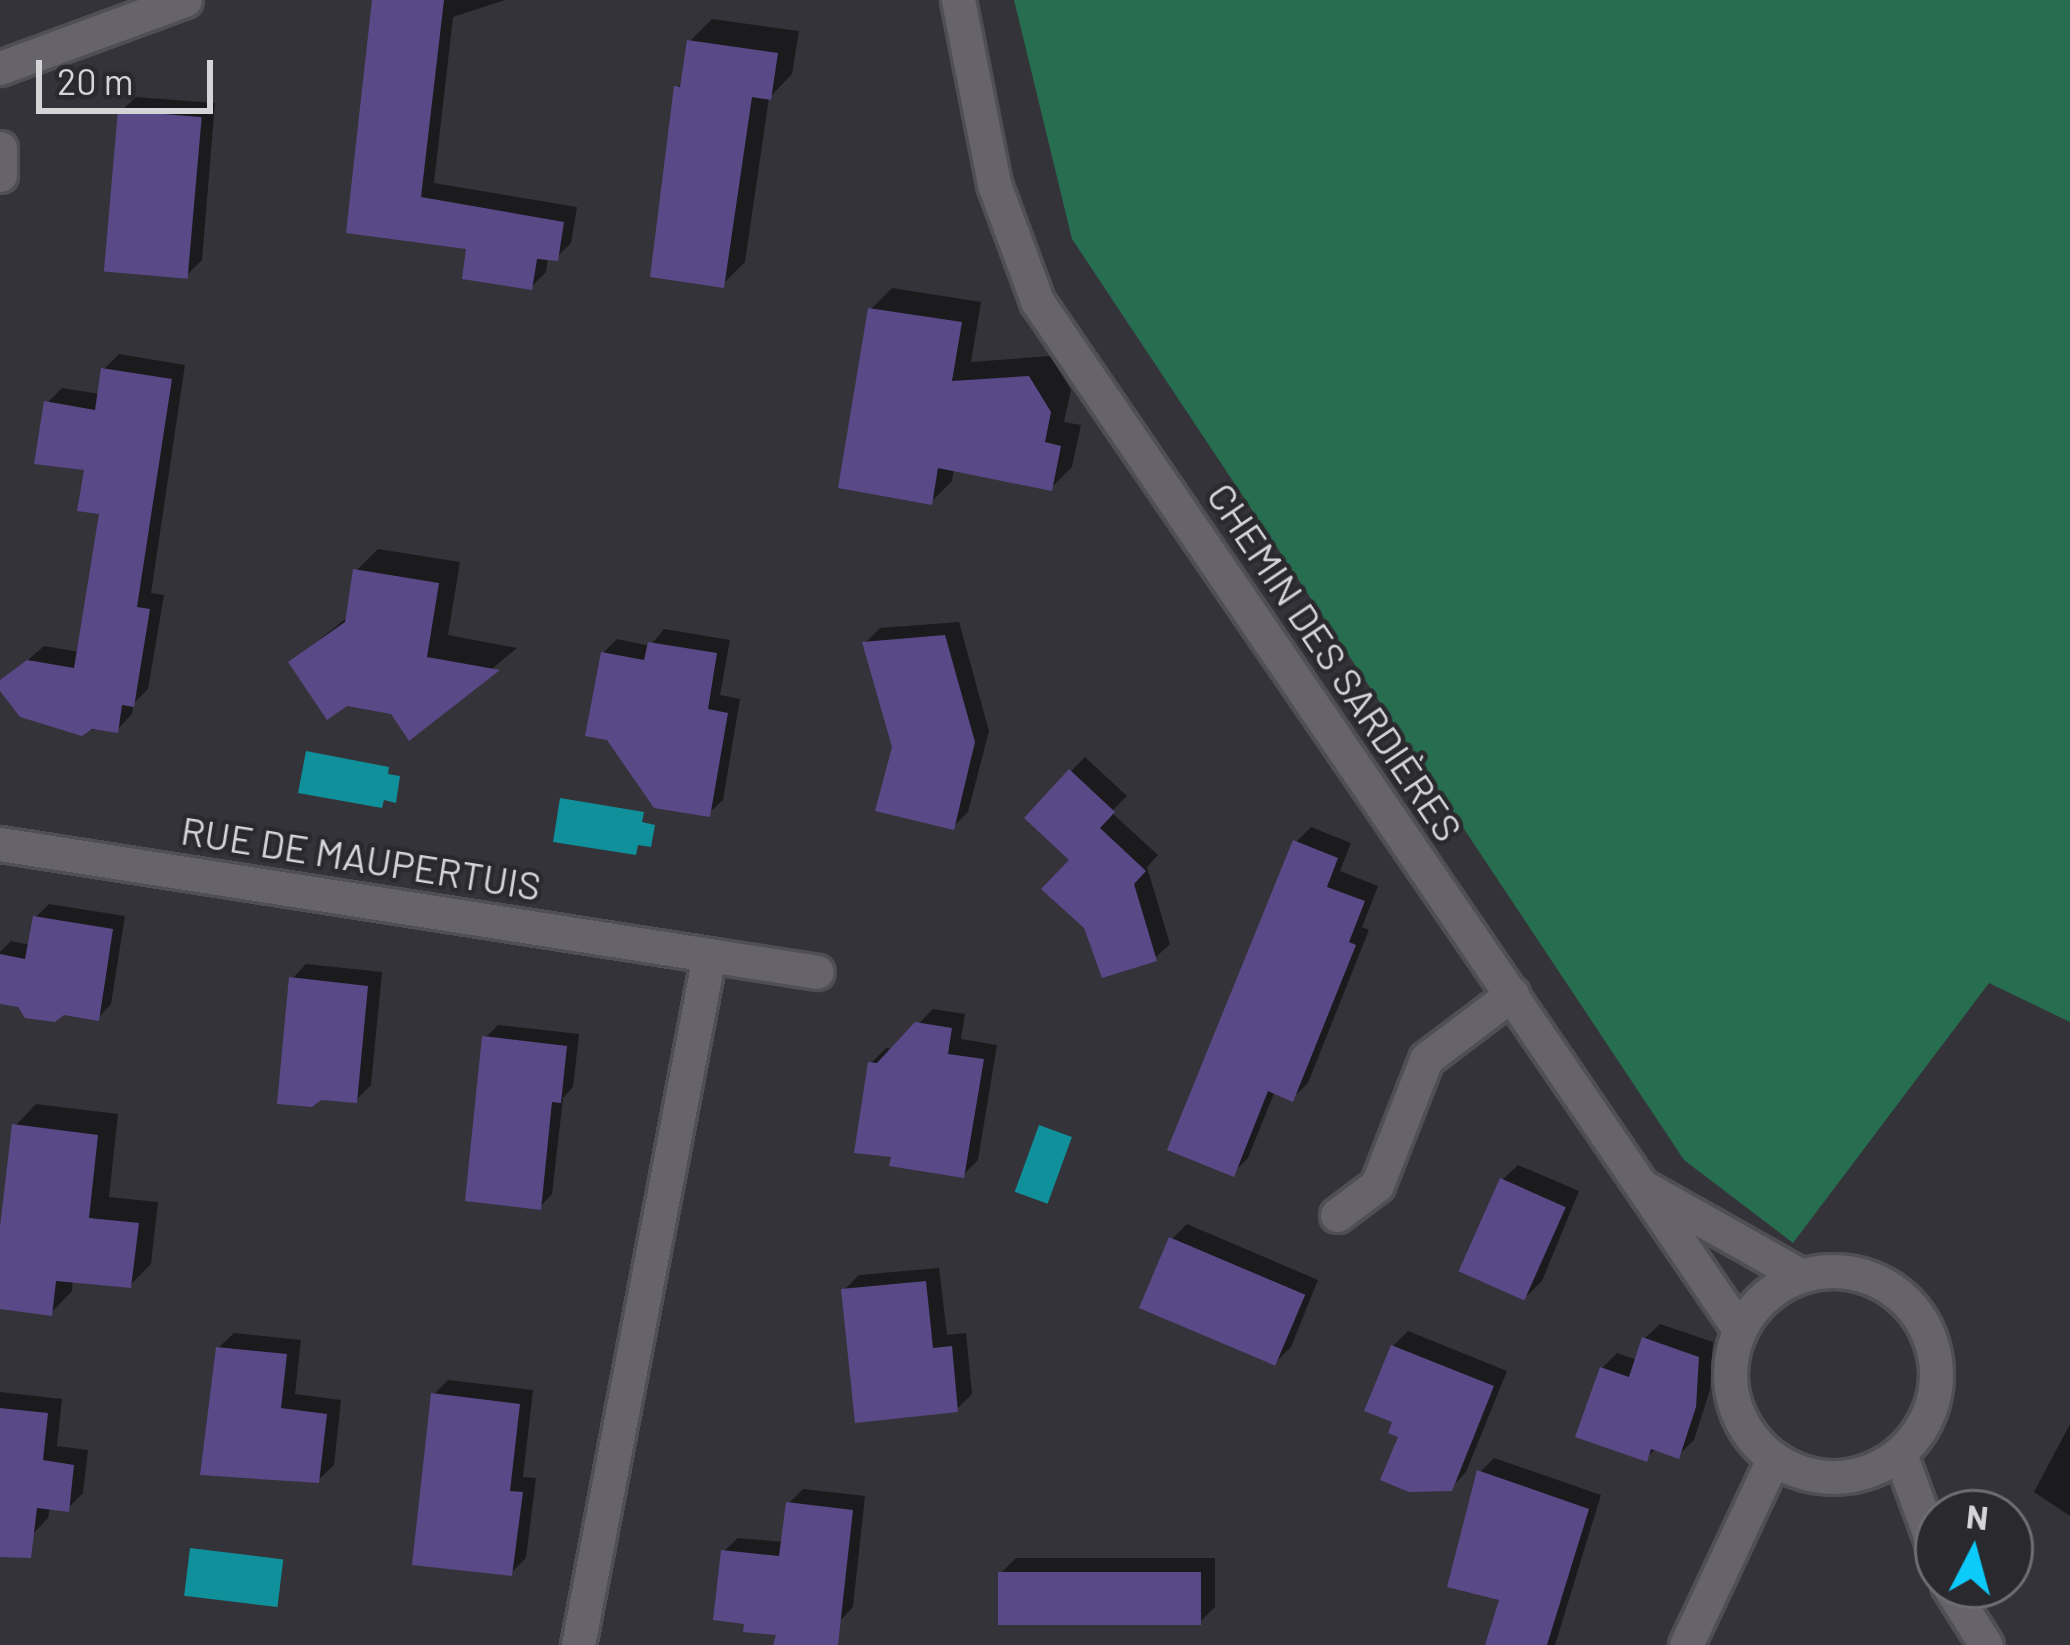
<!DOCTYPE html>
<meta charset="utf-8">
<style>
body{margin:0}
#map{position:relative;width:2070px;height:1645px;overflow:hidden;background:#343339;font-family:Barlow,sans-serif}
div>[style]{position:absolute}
.green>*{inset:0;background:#276d4f}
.water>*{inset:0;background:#0f909b;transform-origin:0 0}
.shadow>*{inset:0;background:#0007}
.building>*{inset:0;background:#5a4987;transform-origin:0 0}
.roads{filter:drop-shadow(3px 0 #504f53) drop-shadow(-3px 0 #504f53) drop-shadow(0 3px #504f53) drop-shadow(0 -3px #504f53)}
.minor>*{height:33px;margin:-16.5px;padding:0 16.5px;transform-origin:16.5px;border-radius:16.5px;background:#66646a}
.minor>.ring{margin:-16.5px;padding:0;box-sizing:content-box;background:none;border:33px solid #66646a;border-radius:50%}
span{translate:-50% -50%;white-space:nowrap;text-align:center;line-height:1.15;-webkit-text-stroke:9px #2a292e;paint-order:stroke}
.street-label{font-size:39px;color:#d5d4d7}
.north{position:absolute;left:1914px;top:1489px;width:120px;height:120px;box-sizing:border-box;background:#2a292e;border:3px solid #6e6d72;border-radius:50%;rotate:6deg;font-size:33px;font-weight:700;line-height:48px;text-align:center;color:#d5d4d7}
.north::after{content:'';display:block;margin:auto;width:42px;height:54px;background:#0ccafa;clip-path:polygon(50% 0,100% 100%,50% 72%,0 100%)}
.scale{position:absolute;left:36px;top:60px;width:177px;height:54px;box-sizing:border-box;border:6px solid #d5d4d7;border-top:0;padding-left:15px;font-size:36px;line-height:42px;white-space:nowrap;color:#d5d4d7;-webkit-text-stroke:9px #2a292e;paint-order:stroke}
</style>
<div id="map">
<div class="green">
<div style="clip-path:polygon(1014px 0,2070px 0,2070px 1022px,1989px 983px,1793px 1243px,1684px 1160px,1072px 239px)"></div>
</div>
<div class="water">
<div style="clip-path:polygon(306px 751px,389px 767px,388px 774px,400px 776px,396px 803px,384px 800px,382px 808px,298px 793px)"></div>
<div style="clip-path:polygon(560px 798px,644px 812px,642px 822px,655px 825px,651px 847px,638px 845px,636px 855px,553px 842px)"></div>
<div style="left:1039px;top:1125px;width:35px;height:71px;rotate:20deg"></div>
<div style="left:190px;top:1548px;width:94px;height:48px;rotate:7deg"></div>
</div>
<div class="shadow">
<div style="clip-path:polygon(376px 0,505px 0,453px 17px,434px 183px,577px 207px,571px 243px,556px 258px,548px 257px,546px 272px,531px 287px,470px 247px,349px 230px)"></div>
<div style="clip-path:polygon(712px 19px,799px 31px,792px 74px,769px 98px,745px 262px,723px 284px,677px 88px,684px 80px,690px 41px)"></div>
<div style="clip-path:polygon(136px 97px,215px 103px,202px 260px,187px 275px,121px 111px)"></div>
<div style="clip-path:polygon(892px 288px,981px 302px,971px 362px,1050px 356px,1071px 390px,1064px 422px,1081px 425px,1072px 467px,1051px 488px,954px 468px,952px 481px,931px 502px,871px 309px)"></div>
<div style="clip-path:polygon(119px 354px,185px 365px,151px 593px,164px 595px,148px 689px,134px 703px,132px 714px,117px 730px,61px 730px,0 684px,44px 646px,80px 652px,103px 511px,87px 468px,47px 403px,62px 388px,100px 394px,104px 369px)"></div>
<div style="clip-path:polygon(378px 549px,460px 562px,448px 635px,517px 648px,410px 737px,393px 711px,291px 662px,349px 616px,356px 571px)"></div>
<div style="clip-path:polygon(959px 622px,989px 731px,968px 812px,953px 827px,895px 747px,865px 643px,880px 628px)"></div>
<div style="clip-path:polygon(664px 629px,730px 640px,720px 695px,740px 699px,723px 800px,709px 813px,603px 653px,617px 639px,650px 646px)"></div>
<div style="clip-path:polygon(1085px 757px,1127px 796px,1111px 812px,1158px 855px,1147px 867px,1170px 944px,1155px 958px,1071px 771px)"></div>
<div style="clip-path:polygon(1311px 827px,1351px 843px,1340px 871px,1378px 886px,1362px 927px,1369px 930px,1308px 1083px,1293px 1098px,1275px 1091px,1248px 1158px,1233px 1173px,1296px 842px)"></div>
<div style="clip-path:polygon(49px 904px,125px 916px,111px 1004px,98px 1018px,0 1001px,0 952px,11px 941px,31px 945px,36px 917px)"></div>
<div style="clip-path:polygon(306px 964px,382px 972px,371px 1085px,356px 1100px,292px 979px)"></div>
<div style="clip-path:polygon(933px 1009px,965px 1014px,961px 1039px,997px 1045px,978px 1160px,963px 1175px,871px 1063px,886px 1048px,894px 1049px)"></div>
<div style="clip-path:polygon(498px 1025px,579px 1034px,573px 1087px,563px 1098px,552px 1194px,540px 1207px,485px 1038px)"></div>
<div style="clip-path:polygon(36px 1104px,118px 1114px,109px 1197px,158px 1202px,151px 1264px,130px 1285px,73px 1279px,72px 1291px,51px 1313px,0 1306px,15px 1126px)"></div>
<div style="clip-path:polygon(1518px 1165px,1579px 1191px,1542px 1281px,1527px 1296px,1502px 1180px)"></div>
<div style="clip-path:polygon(1187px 1224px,1318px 1280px,1291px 1347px,1276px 1362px,1172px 1239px)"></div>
<div style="clip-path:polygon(939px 1268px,947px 1335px,966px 1333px,972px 1394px,957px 1409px,844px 1290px,859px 1275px)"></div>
<div style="clip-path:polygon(1660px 1324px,1713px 1342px,1710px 1390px,1694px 1440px,1678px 1456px,1657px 1448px,1646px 1458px,1602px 1368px,1617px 1353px,1637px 1360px,1644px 1339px)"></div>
<div style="clip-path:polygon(1408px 1331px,1507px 1371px,1466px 1472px,1451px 1488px,1402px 1436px,1396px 1420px,1393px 1346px)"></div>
<div style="clip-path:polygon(234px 1333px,301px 1340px,295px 1394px,341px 1400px,334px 1465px,318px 1480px,218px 1348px)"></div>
<div style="clip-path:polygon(448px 1380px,533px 1390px,523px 1477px,536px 1478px,526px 1558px,511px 1573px,433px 1395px)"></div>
<div style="clip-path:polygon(0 1392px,62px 1399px,57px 1446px,88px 1450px,83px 1493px,68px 1508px,50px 1507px,48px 1518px,33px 1534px,0 1530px)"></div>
<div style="clip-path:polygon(2070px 1424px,2070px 1516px,2034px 1492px)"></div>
<div style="clip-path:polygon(1494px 1458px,1601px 1495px,1555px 1645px,1488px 1645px,1502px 1598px,1480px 1472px)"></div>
<div style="clip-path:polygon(803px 1489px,865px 1496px,853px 1607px,839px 1622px,723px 1552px,738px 1538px,784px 1542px,789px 1503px)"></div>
<div style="clip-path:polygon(1016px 1558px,1215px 1558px,1215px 1607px,1199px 1623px,1001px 1573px)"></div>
</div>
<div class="building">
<div style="clip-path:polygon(372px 0,444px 0,421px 197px,564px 222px,558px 261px,537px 259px,532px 290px,462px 279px,466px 249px,346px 233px)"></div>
<div style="clip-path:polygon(687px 40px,778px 53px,771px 100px,752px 97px,724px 288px,650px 277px,674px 86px,680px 87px)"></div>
<div style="left:118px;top:110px;width:84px;height:162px;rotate:5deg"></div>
<div style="clip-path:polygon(868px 308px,962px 322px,952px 381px,1029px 376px,1051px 412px,1045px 442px,1061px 446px,1052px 491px,938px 468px,932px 505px,838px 488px)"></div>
<div style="clip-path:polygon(101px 368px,172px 379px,137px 607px,150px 609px,134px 707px,122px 705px,118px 733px,92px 729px,82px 736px,20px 717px,0 691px,0 680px,27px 660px,74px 668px,99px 514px,77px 511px,84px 470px,34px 464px,44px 401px,95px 410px)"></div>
<div style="clip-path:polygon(353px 569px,439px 583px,427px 657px,500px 670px,409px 741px,391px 714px,347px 706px,327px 720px,288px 662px,345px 622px)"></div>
<div style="clip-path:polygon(945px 635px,975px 742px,954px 830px,875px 811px,892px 747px,862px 642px)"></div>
<div style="clip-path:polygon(648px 642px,717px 653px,708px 709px,728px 713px,710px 817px,654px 808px,607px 740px,585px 736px,601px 652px,644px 660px)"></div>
<div style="clip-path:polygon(1069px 769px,1115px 812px,1100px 828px,1146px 871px,1134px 884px,1157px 961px,1102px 978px,1084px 928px,1041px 889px,1069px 860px,1024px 818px)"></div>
<div style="clip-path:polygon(1293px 840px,1338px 858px,1327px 887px,1365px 901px,1349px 942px,1356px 945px,1293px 1102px,1268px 1091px,1234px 1177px,1167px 1150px)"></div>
<div style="clip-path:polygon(33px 916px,113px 929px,99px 1021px,64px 1015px,55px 1022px,25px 1018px,18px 1007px,0 1004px,0 954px,25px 959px)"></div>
<div style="clip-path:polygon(289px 977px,368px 986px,357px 1103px,321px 1100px,312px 1107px,277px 1104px)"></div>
<div style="clip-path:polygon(915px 1022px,952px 1028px,948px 1054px,984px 1059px,964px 1178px,889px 1166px,891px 1157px,854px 1153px,868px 1062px,877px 1063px)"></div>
<div style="clip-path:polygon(482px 1036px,567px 1046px,561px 1103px,552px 1102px,541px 1210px,465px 1201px)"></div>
<div style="clip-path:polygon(12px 1124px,98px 1135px,89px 1218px,139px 1223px,131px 1288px,56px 1281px,52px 1316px,0 1309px,0 1227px)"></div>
<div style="left:1500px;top:1178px;width:72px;height:102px;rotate:24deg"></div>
<div style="left:1169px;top:1237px;width:148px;height:77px;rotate:23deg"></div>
<div style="clip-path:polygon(926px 1281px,933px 1348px,952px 1346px,958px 1412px,855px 1423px,841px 1289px)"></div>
<div style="clip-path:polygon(1642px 1337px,1699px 1357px,1696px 1407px,1679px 1459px,1651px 1449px,1647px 1462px,1575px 1437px,1600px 1367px,1629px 1377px)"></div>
<div style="clip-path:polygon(1391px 1345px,1494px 1386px,1452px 1491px,1409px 1492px,1380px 1480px,1398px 1437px,1388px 1433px,1392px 1422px,1364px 1411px)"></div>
<div style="clip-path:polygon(216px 1347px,287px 1354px,281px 1408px,327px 1414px,319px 1483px,200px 1475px)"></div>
<div style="clip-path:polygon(431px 1393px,520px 1404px,510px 1491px,523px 1492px,512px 1576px,412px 1565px)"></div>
<div style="clip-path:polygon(0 1408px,48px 1413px,43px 1460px,74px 1465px,69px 1512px,37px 1508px,31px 1558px,0 1557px)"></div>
<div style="clip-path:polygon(1477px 1470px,1589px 1509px,1547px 1645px,1485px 1645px,1499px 1600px,1447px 1587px)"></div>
<div style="clip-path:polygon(786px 1502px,853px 1510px,838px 1645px,773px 1645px,776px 1635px,743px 1632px,744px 1624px,713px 1620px,721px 1550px,779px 1556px)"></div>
<div style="left:998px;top:1572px;width:203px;height:53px"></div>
</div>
<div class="roads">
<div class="minor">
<div style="left:958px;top:0;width:187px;rotate:78.9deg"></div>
<div style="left:994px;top:184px;width:125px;rotate:69.8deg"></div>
<div style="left:1037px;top:301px;width:1245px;rotate:55.67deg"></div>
<div style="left:0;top:68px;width:197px;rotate:-20.2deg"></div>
<div style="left:0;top:148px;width:27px;rotate:90deg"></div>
<div style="left:0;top:844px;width:718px;rotate:8.9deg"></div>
<div style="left:709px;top:955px;width:702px;rotate:100.75deg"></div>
<div style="left:709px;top:955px;width:109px;rotate:8.9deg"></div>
<div style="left:1649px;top:1190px;width:173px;rotate:29.4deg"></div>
<div style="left:1337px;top:1215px;width:50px;rotate:-36.9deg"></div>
<div style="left:1377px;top:1185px;width:135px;rotate:-68.7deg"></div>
<div style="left:1426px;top:1059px;width:108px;rotate:-37.1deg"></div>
<div class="ring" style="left:1730px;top:1271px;width:173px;height:173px"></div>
<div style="left:1900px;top:1454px;width:111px;rotate:69.9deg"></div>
<div style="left:1948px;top:1585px;width:71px;rotate:57.7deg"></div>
<div style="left:1686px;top:1645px;width:205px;rotate:-64.9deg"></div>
</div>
</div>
<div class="street-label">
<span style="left:1335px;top:662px;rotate:56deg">CHEMIN DES SARDIÈRES</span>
<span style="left:361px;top:858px;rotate:9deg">RUE DE MAUPERTUIS</span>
</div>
<div class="north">N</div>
<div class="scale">20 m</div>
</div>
